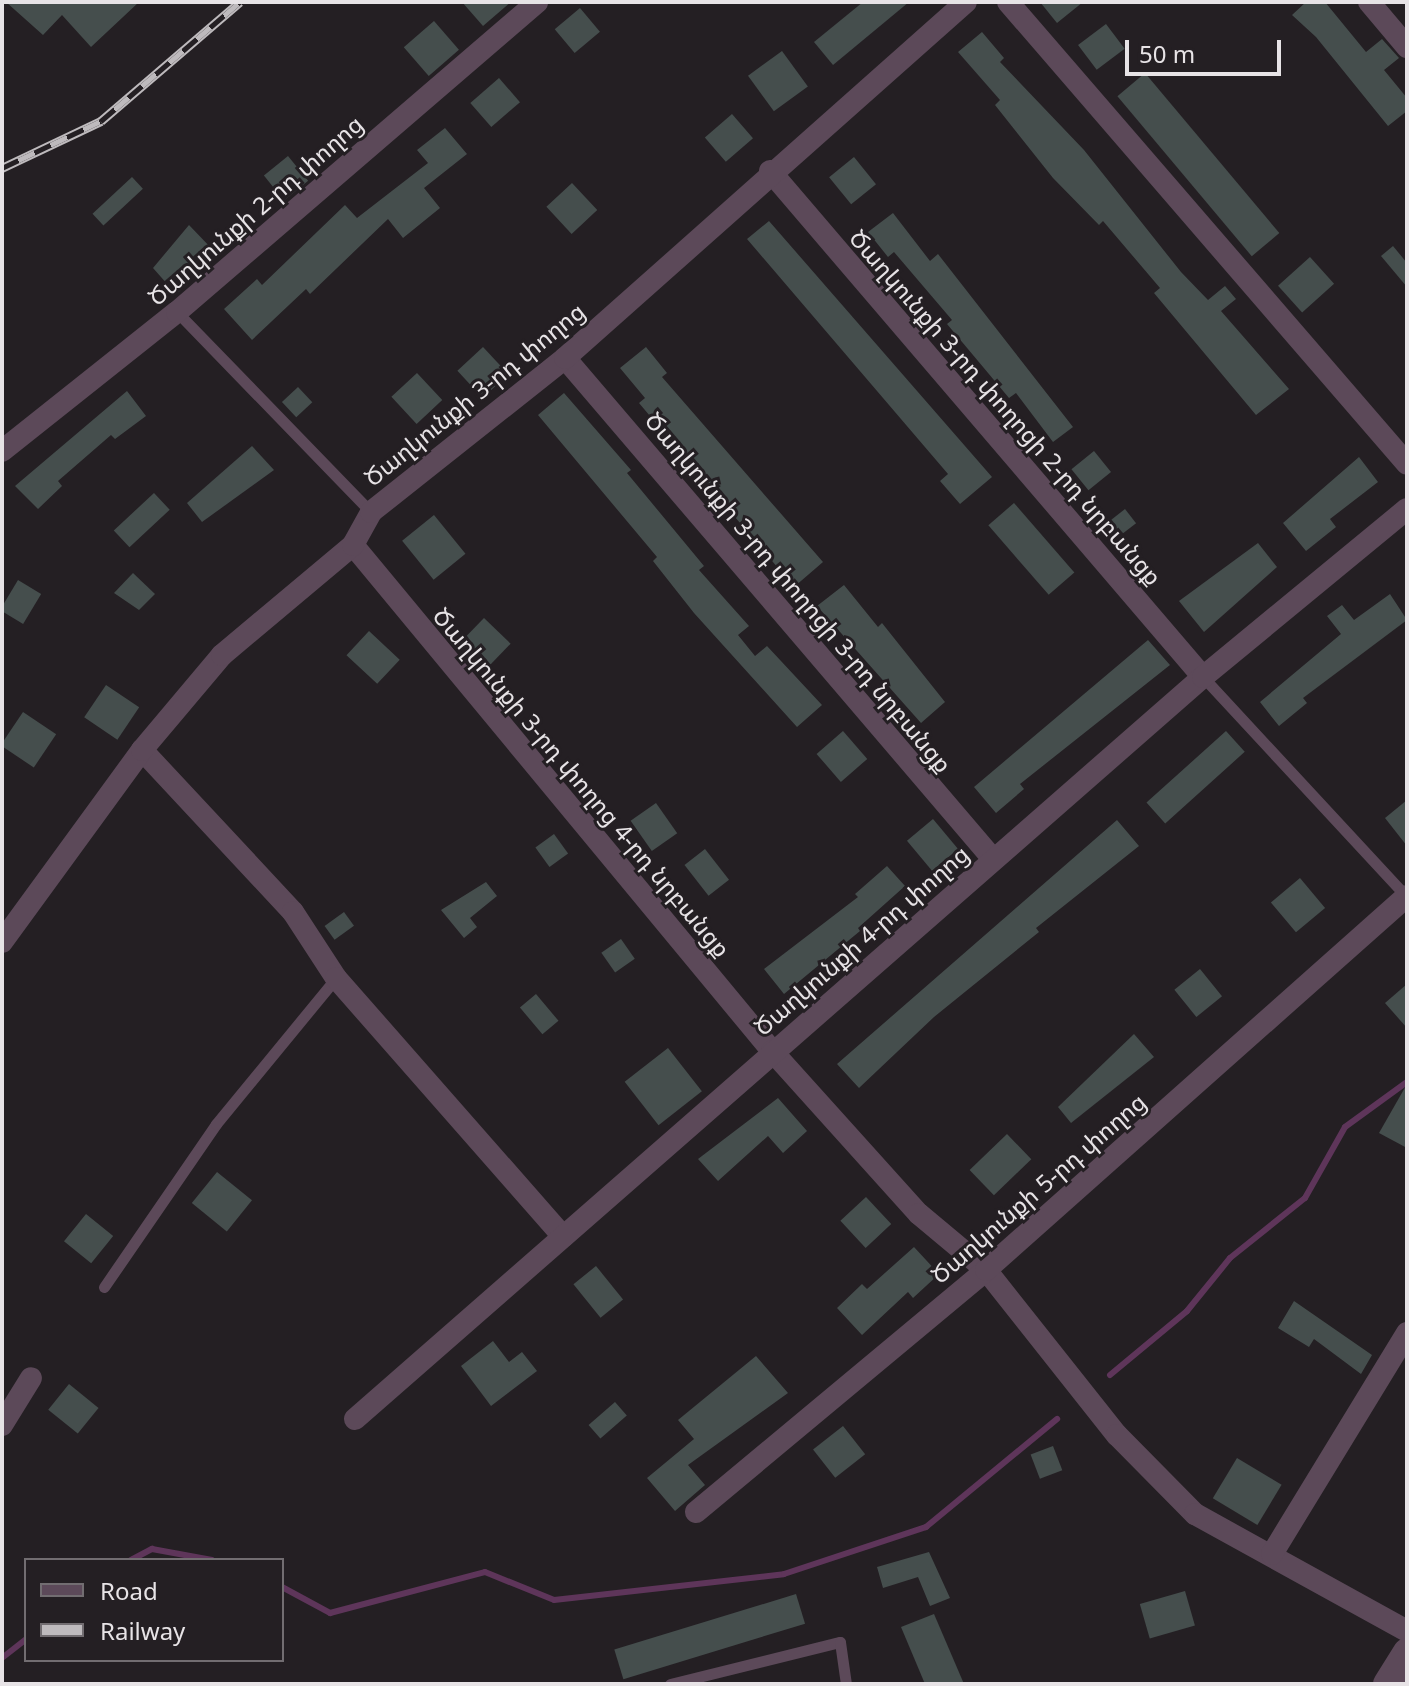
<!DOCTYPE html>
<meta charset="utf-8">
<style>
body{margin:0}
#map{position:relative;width:1409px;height:1686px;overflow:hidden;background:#241f23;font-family:"Noto Sans","Noto Sans Armenian",sans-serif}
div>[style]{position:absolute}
.stream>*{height:6px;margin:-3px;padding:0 3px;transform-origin:3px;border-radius:3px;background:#5e355a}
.building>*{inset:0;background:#454e4d;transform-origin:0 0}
.service>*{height:11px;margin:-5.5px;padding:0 5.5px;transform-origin:5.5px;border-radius:5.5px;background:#5c4959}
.minor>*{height:22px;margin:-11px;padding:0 11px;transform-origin:11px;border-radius:11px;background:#5c4959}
.tertiary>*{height:28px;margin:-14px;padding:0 14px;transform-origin:14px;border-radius:14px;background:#5c4959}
.rail>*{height:9px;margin-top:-4.5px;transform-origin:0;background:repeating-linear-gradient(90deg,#241f23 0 18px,#bebabd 0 36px);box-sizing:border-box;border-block:2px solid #bebabd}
span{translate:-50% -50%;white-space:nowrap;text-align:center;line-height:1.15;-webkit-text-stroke:6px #241f23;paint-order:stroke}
.street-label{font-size:24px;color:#e7e3e6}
.frame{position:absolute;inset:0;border:4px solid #e7e3e6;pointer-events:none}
.legend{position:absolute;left:24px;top:1558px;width:260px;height:104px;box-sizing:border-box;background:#241f23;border:2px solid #726d71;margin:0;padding:10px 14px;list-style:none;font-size:24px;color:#e7e3e6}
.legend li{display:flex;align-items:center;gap:16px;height:40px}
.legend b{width:40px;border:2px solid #726d71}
.scale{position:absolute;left:1125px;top:40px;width:156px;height:36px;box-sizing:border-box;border:4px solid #e7e3e6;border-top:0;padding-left:10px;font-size:24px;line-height:28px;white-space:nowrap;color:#e7e3e6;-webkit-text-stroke:6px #241f23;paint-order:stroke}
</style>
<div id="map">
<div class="stream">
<div style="left:1110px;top:1375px;width:100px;rotate:-39.7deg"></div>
<div style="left:1187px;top:1311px;width:68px;rotate:-50.9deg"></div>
<div style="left:1230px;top:1258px;width:96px;rotate:-38.7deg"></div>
<div style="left:1305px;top:1198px;width:81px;rotate:-60.6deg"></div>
<div style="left:1345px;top:1127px;width:77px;rotate:-36deg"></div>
<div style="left:131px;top:1560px;width:24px;rotate:-28deg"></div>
<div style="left:152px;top:1549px;width:61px;rotate:10.4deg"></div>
<div style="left:282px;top:1587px;width:55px;rotate:28.4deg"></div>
<div style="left:330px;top:1613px;width:160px;rotate:-14.8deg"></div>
<div style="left:485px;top:1572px;width:74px;rotate:22.1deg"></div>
<div style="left:554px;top:1600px;width:231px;rotate:-6.4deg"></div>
<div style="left:784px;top:1574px;width:150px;rotate:-18.3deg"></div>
<div style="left:926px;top:1527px;width:170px;rotate:-39.5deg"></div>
<div style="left:2px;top:1658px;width:31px;rotate:-38deg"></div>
</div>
<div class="building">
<div style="clip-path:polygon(6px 2px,139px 2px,91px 47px,62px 15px,43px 35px)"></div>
<div style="clip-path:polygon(462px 2px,511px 2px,483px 26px)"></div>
<div style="clip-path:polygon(863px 2px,909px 2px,833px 65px,814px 42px)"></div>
<div style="clip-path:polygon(1040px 2px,1083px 2px,1057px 23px)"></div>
<div style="clip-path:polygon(1306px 2px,1325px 2px,1366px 52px,1382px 39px,1399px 58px,1384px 70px,1407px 98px,1407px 111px,1388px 126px,1316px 37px,1292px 15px)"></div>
<div style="left:580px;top:8px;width:31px;height:33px;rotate:50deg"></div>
<div style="left:434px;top:21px;width:38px;height:40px;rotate:49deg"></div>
<div style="left:1106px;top:24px;width:31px;height:35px;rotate:53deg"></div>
<div style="clip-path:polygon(982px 32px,1004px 58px,1000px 62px,1084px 150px,1181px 272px,1208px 300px,1225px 286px,1236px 299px,1221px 311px,1289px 389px,1256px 415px,1154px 293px,1160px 288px,1103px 221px,1099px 225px,1053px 178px,995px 105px,1000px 100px,958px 52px)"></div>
<div style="left:782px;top:51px;width:44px;height:42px;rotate:54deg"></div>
<div style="left:1145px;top:73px;width:209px;height:36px;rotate:50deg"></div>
<div style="left:499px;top:78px;width:32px;height:38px;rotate:49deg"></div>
<div style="left:732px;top:114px;width:32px;height:36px;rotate:49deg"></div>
<div style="clip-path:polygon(445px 128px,467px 154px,424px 188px,440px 208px,403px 238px,388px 219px,310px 294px,306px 289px,252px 340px,224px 309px,257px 279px,262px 285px,345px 205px,357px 218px,428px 163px,417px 150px)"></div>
<div style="left:288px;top:156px;width:32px;height:31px;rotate:51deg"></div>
<div style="left:854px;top:157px;width:35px;height:32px;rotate:51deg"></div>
<div style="left:132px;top:177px;width:16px;height:54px;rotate:47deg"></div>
<div style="left:572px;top:183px;width:37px;height:35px;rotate:47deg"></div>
<div style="clip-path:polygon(893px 213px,930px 261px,938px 254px,1073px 427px,1053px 442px,1016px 393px,1009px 398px,947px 324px,952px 320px,894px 252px,888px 257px,868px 232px)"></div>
<div style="clip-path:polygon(769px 221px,992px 477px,960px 504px,940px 481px,948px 474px,747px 239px)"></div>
<div style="clip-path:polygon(189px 225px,213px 250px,183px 278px,188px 284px,176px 294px,153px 268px)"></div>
<div style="clip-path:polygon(1393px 246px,1407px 263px,1407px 287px,1381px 256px)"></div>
<div style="left:1310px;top:257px;width:36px;height:43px;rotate:48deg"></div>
<div style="left:483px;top:347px;width:37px;height:35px;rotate:47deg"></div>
<div style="clip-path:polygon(646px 347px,667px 373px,662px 377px,823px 562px,794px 587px,639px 403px,645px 398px,620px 368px)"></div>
<div style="left:417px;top:373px;width:37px;height:35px;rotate:47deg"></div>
<div style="left:298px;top:387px;width:21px;height:22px;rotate:47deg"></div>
<div style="clip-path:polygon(127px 391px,146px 416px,115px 439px,111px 435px,58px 481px,62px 486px,38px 509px,15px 486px)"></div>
<div style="clip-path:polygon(564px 393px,631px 470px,627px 473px,704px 566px,699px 570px,749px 626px,738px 635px,755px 656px,767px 646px,822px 705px,797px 727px,694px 613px,653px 561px,657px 557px,538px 415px)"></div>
<div style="clip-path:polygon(252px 446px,274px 470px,202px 522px,187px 503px)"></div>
<div style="left:1094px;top:451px;width:27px;height:29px;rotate:51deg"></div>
<div style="clip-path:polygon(1359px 457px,1378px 482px,1330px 519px,1336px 527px,1306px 551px,1283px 523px)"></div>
<div style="left:154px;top:493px;width:23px;height:55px;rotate:47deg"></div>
<div style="left:1014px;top:503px;width:92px;height:34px;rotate:49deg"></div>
<div style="left:1125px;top:509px;width:18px;height:21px;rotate:52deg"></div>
<div style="left:434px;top:515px;width:50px;height:41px;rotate:51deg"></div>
<div style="clip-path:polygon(1258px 543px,1277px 567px,1204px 632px,1179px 601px)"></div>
<div style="clip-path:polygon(133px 573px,155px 594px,139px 610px,114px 593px)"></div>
<div style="left:18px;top:580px;width:27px;height:35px;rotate:31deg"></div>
<div style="clip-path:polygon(844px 585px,878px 627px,882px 623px,945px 702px,921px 723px,817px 606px)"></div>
<div style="clip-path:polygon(1390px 594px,1407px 620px,1303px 698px,1307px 703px,1279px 726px,1260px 702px,1341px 634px,1327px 616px,1342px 605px,1354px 620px)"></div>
<div style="left:484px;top:618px;width:37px;height:30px;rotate:44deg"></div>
<div style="left:369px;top:631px;width:42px;height:33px;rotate:43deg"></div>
<div style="clip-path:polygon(1148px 640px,1170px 665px,1020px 784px,1024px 789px,996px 813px,974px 787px)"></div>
<div style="left:106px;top:685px;width:40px;height:39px;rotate:34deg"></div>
<div style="left:23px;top:712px;width:40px;height:40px;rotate:34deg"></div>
<div style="left:843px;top:731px;width:37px;height:35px;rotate:49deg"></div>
<div style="left:1226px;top:731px;width:28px;height:107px;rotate:48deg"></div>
<div style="clip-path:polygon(1407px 800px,1407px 846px,1385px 818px)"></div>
<div style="left:656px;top:803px;width:37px;height:31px;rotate:55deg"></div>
<div style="left:933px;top:819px;width:39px;height:34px;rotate:50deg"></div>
<div style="clip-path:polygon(1117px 820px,1139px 846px,1036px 928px,1039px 932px,934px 1017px,859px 1088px,837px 1064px)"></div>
<div style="left:554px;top:834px;width:24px;height:23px;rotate:54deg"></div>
<div style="left:705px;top:849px;width:39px;height:26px;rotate:52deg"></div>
<div style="clip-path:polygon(887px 866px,905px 886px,858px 928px,860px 931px,784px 994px,764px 969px,858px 897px,855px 894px)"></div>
<div style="left:1300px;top:878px;width:39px;height:38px;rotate:50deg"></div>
<div style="clip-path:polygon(486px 882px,497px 896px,470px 918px,477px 927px,464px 938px,441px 910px)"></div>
<div style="left:344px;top:912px;width:17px;height:24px;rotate:54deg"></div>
<div style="left:621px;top:939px;width:24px;height:24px;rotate:55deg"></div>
<div style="left:1200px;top:969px;width:35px;height:33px;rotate:51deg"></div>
<div style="clip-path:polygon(1407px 984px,1407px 1028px,1385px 1003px)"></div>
<div style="left:536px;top:994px;width:35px;height:21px;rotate:50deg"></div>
<div style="clip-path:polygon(1134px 1034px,1154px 1057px,1071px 1123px,1058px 1107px)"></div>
<div style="left:668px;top:1048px;width:55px;height:55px;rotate:52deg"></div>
<div style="clip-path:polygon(1407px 1084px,1407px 1148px,1379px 1133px)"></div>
<div style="clip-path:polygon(778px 1098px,807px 1131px,783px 1153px,768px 1136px,718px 1181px,698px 1159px)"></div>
<div style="left:1007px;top:1134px;width:35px;height:52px;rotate:46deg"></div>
<div style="left:217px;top:1172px;width:45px;height:40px;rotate:39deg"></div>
<div style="left:866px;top:1197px;width:37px;height:35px;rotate:47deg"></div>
<div style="left:86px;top:1214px;width:35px;height:35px;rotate:39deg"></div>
<div style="clip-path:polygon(914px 1247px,939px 1274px,913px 1298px,908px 1292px,862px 1335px,837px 1308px,862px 1284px,867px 1289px)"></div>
<div style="left:596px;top:1266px;width:43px;height:29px;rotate:51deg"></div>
<div style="clip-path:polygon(1294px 1301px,1372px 1355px,1361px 1374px,1314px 1339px,1309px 1347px,1278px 1328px)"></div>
<div style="clip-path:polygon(493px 1341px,509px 1362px,522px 1352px,537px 1371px,491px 1406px,461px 1366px)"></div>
<div style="clip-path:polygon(756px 1356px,788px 1393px,688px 1465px,705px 1485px,675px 1511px,647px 1478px,694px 1439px,678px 1420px)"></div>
<div style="left:69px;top:1384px;width:38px;height:33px;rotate:39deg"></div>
<div style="left:615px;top:1402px;width:18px;height:35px;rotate:49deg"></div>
<div style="left:843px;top:1426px;width:36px;height:38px;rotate:52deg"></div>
<div style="left:1053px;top:1446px;width:26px;height:24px;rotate:69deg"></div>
<div style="left:1237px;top:1458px;width:52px;height:47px;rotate:31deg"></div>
<div style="clip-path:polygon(929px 1552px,950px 1598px,930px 1606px,918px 1577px,883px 1588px,877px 1567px)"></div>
<div style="left:1185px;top:1591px;width:36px;height:47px;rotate:74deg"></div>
<div style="left:796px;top:1594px;width:31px;height:190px;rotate:73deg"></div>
<div style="clip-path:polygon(934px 1614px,964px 1684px,925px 1684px,901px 1627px)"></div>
</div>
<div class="service">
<div style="left:177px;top:312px;width:279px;rotate:45.9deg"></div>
<div style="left:1203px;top:677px;width:299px;rotate:47.2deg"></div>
<div style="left:104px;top:1287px;width:198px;rotate:-55.5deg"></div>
<div style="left:216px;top:1124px;width:189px;rotate:-50.6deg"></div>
<div style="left:670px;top:1684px;width:175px;rotate:-13.9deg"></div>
<div style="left:840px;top:1642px;width:42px;rotate:81.9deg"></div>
</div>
<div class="minor">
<div style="left:1008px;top:2px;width:610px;rotate:49.18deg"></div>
<div style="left:1369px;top:2px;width:59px;rotate:49.8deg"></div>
<div style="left:770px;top:171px;width:666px;rotate:49.45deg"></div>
<div style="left:565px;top:358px;width:659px;rotate:49.49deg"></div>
<div style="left:2px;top:451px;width:223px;rotate:-38.5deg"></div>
<div style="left:177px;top:312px;width:475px;rotate:-40.7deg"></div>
<div style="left:353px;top:545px;width:657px;rotate:50.37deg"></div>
<div style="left:772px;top:1051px;width:219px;rotate:48deg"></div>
<div style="left:919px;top:1214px;width:87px;rotate:39.9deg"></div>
<div style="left:986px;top:1270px;width:211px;rotate:51.6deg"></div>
<div style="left:1117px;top:1435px;width:111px;rotate:45.4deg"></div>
<div style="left:1195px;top:1514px;width:242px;rotate:28.9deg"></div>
<div style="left:142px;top:750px;width:221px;rotate:47deg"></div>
<div style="left:293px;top:912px;width:79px;rotate:56.9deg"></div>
<div style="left:336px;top:978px;width:344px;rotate:48.7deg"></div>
<div style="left:2px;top:942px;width:238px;rotate:-53.9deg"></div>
<div style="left:142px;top:750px;width:124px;rotate:-49.9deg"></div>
<div style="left:222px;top:655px;width:171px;rotate:-40deg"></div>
<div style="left:353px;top:545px;width:38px;rotate:-61deg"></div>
<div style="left:371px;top:512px;width:248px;rotate:-38.4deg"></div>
<div style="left:565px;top:358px;width:536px;rotate:-41.6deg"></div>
<div style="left:355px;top:1419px;width:1127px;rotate:-41.19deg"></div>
<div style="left:1203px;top:677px;width:264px;rotate:-39.5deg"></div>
<div style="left:2px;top:1425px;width:55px;rotate:-58.3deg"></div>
<div style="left:696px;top:1512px;width:378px;rotate:-39.8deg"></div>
<div style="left:986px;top:1270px;width:563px;rotate:-41.62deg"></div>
<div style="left:1272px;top:1554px;width:259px;rotate:-58.6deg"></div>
</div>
<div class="tertiary">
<div style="left:1387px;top:1684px;width:38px;rotate:-58deg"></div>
</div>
<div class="rail">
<div style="left:2px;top:168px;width:110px;rotate:-25.4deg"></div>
<div style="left:101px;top:121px;width:183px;rotate:-40.6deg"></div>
</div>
<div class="street-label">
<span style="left:255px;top:210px;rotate:-41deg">Ծաղկունքի 2-րդ փողոց</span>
<span style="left:474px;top:394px;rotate:-39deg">Ծաղկունքի 3-րդ փողոց</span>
<span style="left:1006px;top:407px;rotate:49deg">Ծաղկունքի 3-րդ փողոցի 2-րդ նրբանցք</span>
<span style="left:799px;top:592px;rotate:50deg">Ծաղկունքի 3-րդ փողոցի 3-րդ նրբանցք</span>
<span style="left:582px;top:782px;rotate:50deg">Ծաղկունքի 3-րդ փողոց 4-րդ նրբանցք</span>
<span style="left:861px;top:940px;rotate:-41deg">Ծաղկունքի 4-րդ փողոց</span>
<span style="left:1038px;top:1188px;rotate:-41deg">Ծաղկունքի 5-րդ փողոց</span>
</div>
<div class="frame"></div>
<ul class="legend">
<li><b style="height:10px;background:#5c4959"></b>Road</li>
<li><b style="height:10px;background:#bebabd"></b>Railway</li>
</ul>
<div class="scale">50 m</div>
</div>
